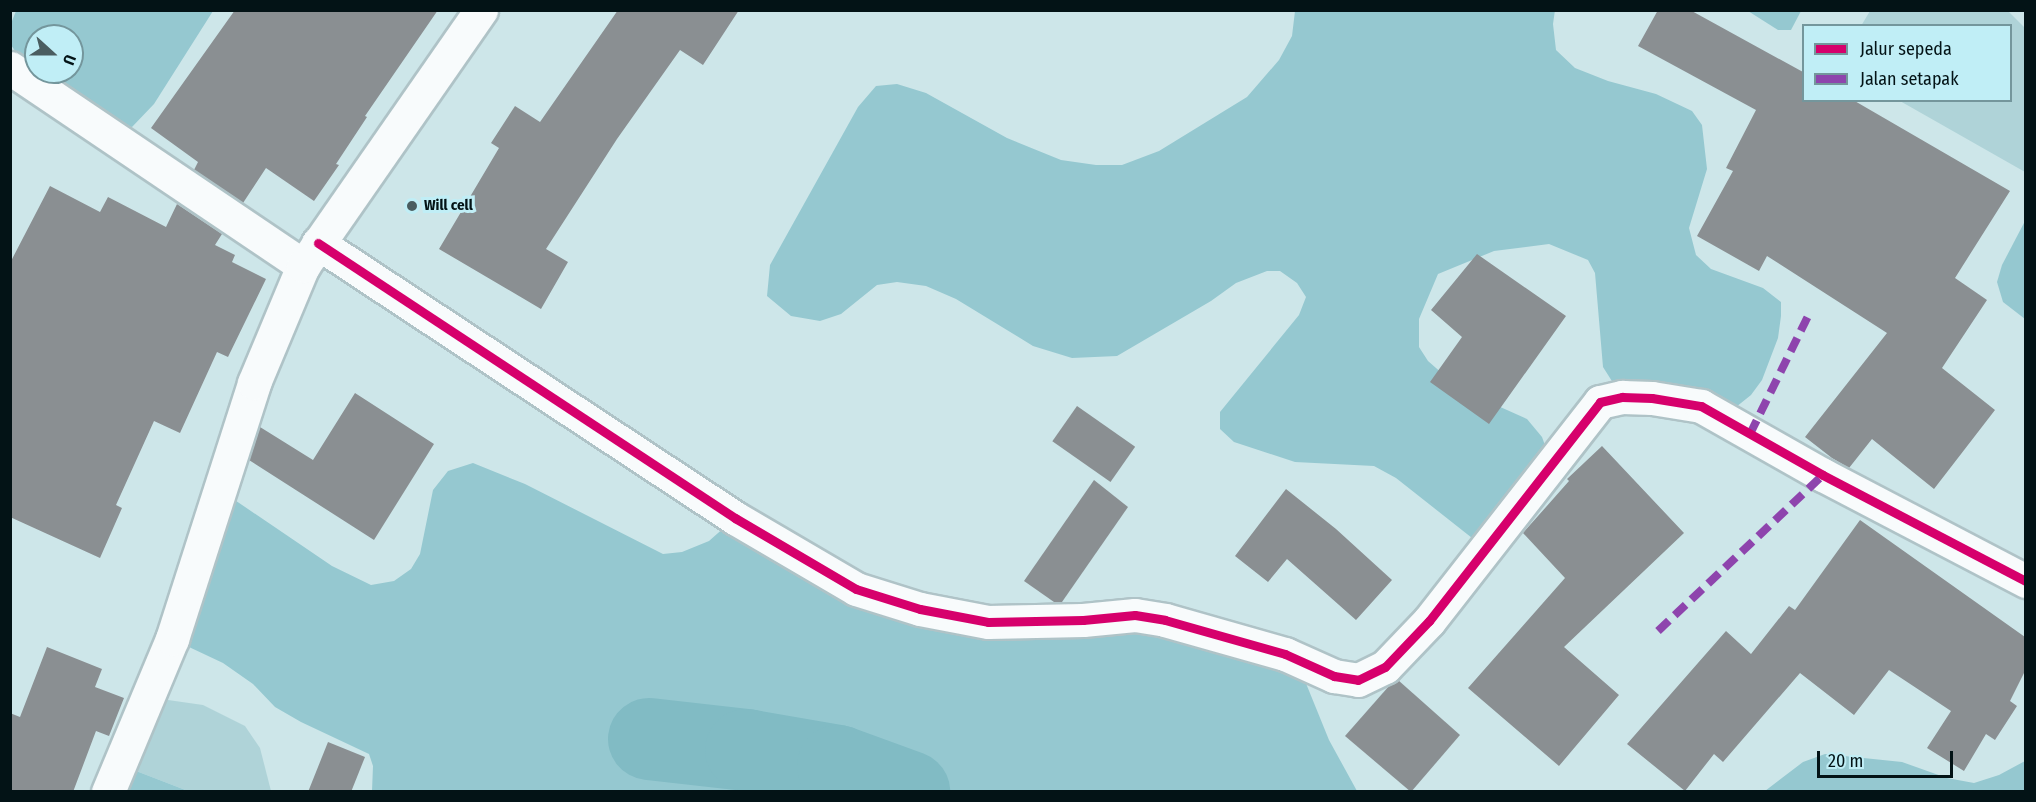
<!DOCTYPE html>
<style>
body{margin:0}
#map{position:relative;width:2036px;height:802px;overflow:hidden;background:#cde6e9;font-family:"Fira Sans Condensed",sans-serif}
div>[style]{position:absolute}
.green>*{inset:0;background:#afd3d8}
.forest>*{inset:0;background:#95c8d0}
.river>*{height:82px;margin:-41px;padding:0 41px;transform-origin:41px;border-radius:41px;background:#81bbc4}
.building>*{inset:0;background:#8a8f92;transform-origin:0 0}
.roads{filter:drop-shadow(2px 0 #afc3c7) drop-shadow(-2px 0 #afc3c7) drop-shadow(0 2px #afc3c7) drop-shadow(0 -2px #afc3c7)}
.street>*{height:33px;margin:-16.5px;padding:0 16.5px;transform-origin:16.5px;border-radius:16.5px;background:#f8fbfc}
.quiet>*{height:8px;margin-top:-4px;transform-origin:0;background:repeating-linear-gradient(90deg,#8e44ad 0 15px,transparent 0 23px)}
.cycleway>*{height:9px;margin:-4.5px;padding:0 4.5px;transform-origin:4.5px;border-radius:4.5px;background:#d6006c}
.dots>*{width:16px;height:16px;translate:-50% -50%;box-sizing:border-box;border:3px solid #c0eef6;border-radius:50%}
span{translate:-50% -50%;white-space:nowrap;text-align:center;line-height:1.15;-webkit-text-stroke:6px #c0eef6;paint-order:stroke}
.poi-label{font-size:15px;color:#031316;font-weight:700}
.left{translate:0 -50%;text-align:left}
.frame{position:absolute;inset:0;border:12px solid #031316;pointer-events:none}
.legend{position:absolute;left:1802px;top:24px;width:210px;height:78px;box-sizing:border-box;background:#c0eef6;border:2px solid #74969c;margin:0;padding:8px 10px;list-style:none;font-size:18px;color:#031316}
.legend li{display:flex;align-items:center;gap:12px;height:30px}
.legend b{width:30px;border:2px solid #74969c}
.north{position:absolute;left:24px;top:24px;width:60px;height:60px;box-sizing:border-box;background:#c0eef6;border:2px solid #74969c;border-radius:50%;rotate:111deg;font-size:16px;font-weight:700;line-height:24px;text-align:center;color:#031316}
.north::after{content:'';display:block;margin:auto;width:21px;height:27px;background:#4a5d60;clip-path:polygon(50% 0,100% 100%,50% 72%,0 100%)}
.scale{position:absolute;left:1817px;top:751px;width:136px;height:27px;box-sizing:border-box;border:3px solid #031316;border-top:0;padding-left:8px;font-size:18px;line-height:21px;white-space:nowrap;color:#031316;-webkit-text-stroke:4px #c0eef6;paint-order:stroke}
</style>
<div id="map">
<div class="green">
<div style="clip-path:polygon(1870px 11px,2008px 11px,2025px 28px,2025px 172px,1900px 101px,2010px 100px,2010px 26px,1861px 26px)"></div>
<div style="clip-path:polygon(147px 697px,203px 705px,245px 726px,260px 748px,271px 791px,188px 791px,118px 764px)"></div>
</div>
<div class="forest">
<div style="clip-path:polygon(1555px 10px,1553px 24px,1556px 50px,1575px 68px,1608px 81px,1656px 94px,1692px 111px,1702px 125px,1707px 169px,1689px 228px,1696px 255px,1711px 269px,1763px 288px,1781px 302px,1781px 316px,1778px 338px,1762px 380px,1751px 395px,1736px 407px,1718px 415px,1622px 397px,1603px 367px,1595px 273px,1588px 260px,1549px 244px,1494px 251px,1438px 274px,1419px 319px,1419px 347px,1428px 361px,1460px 389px,1527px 419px,1542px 437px,1546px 448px,1486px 549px,1396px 478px,1374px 466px,1295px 462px,1234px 442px,1220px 429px,1220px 412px,1299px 315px,1306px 297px,1297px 283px,1280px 271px,1267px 271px,1236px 283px,1211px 301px,1117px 356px,1072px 358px,1033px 346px,956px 299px,926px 286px,897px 282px,877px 285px,841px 314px,820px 321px,791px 316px,767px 296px,770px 265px,858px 107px,876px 86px,897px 84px,926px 93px,1007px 138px,1061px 160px,1096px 165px,1122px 165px,1159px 151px,1247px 97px,1279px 60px,1292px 36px,1295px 11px)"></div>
<div style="clip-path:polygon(evenodd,16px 11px,213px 11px,154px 104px,132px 127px,111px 123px,24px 64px,11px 45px,10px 26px,16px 11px,36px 36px,72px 36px,72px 72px,36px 72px,36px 36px)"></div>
<div style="clip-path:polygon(1748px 11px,1801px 11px,1791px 30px,1778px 30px)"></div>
<div style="clip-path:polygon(2025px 221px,2025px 319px,2003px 302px,1997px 282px,2002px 265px)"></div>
<div style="clip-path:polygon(473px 463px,525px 484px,663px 554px,682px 552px,709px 541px,735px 518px,920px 609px,1135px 615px,1303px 676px,1329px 740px,1357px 791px,372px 791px,373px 766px,369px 754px,301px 722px,275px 707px,253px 684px,223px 663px,172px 639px,220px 490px,332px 566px,371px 585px,394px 581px,411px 569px,420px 554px,433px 490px,448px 471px)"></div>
<div style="clip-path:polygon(1825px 754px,1902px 762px,1947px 778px,1974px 783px,1999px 775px,2025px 761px,2025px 791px,1765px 791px,1803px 762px)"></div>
<div style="clip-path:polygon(118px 764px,188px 791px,108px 792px)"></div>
</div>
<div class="river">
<div style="left:649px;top:739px;width:98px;rotate:6.5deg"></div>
<div style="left:746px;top:750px;width:93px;rotate:9.9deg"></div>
<div style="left:838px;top:766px;width:76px;rotate:20.1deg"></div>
</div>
<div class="building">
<div style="clip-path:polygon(235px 10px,438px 10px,365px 116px,367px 117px,336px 164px,339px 165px,314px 201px,266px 168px,243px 203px,194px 170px,198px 162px,151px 128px)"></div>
<div style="clip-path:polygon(618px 10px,739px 10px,703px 65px,680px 50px,617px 139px,546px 249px,568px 262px,541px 309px,439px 249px,499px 148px,491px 143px,515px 106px,540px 122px)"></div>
<div style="clip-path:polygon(1658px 10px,1690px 10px,1803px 72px,1803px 100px,1853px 100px,2010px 191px,1955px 278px,1987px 300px,1942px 368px,1995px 410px,1934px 489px,1872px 439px,1849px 468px,1832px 458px,1805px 437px,1887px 333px,1767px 256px,1759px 271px,1697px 236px,1733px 171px,1726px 168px,1756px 110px,1638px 46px)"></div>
<div style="clip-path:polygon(50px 186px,100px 212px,108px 197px,166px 227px,177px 204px,222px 234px,215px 245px,235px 255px,232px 262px,266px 279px,228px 357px,217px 352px,180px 433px,154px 421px,116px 505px,122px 508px,100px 558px,10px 517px,10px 263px)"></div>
<div style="clip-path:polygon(1477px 254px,1566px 316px,1489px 424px,1430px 382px,1462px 337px,1431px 310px)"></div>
<div style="clip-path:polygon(355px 393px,434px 444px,374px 540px,249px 460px,260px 427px,313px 460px)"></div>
<div style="left:1077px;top:406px;width:71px;height:43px;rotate:35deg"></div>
<div style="clip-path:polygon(1602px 446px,1684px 533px,1564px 647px,1619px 695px,1559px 766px,1468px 688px,1565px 578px,1523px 533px,1569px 481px,1567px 479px)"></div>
<div style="clip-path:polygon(1094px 480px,1128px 507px,1062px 602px,1054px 602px,1024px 581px)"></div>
<div style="clip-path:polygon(1286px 489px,1336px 529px,1392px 580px,1356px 620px,1287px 559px,1268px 582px,1235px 556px)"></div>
<div style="clip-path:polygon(1860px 520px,2025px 637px,2025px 671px,2010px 701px,2017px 706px,1995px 740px,1986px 734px,1964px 771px,1927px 748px,1951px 711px,1889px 670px,1854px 715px,1800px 673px,1723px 762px,1714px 754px,1685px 791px,1627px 744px,1726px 631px,1751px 654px,1789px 606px,1795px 610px)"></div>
<div style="clip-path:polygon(47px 647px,102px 669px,95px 687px,124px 698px,109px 736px,96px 731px,73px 792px,10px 792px,10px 713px,20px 717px)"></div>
<div style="clip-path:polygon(1398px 680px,1460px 735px,1411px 792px,1345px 736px,1389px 686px)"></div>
<div style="clip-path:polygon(328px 742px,365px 757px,351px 792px,308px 792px)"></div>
</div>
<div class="roads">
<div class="street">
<div style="left:10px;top:68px;width:354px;rotate:34deg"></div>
<div style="left:318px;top:243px;width:500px;rotate:33.4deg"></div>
<div style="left:735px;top:518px;width:140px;rotate:30.4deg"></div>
<div style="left:856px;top:589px;width:67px;rotate:17.4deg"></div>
<div style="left:920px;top:609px;width:69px;rotate:10.8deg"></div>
<div style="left:988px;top:622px;width:95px;rotate:-1.2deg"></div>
<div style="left:1083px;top:620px;width:52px;rotate:-5.5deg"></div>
<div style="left:1135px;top:615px;width:30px;rotate:9deg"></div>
<div style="left:1165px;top:620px;width:125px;rotate:15.8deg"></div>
<div style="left:1285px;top:654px;width:54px;rotate:24.2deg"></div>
<div style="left:1334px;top:676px;width:24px;rotate:9deg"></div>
<div style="left:1358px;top:680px;width:30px;rotate:-26deg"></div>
<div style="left:1385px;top:667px;width:64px;rotate:-46.3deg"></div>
<div style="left:1429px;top:621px;width:278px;rotate:-52deg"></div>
<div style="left:1600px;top:402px;width:23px;rotate:-13deg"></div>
<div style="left:1622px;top:397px;width:30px;rotate:2deg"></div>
<div style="left:1652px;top:398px;width:50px;rotate:9.3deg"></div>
<div style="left:1701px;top:406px;width:140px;rotate:29.5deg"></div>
<div style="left:1823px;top:475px;width:229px;rotate:27.6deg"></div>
<div style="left:108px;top:792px;width:166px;rotate:-67.3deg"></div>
<div style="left:172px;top:639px;width:269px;rotate:-72.2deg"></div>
<div style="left:254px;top:383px;width:127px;rotate:-67.3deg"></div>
<div style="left:303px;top:266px;width:312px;rotate:-55.2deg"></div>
</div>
</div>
<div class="quiet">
<div style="left:1750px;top:434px;width:131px;rotate:-63.8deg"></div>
<div style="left:1658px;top:631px;width:227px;rotate:-43.4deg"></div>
</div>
<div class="cycleway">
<div style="left:318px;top:243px;width:500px;rotate:33.4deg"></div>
<div style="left:735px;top:518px;width:140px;rotate:30.4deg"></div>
<div style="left:856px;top:589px;width:67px;rotate:17.4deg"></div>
<div style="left:920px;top:609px;width:69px;rotate:10.8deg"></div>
<div style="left:988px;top:622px;width:95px;rotate:-1.2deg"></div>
<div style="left:1083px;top:620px;width:52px;rotate:-5.5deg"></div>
<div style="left:1135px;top:615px;width:30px;rotate:9deg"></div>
<div style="left:1165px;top:620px;width:125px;rotate:15.8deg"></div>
<div style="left:1285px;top:654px;width:54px;rotate:24.2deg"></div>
<div style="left:1334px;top:676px;width:24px;rotate:9deg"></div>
<div style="left:1358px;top:680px;width:30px;rotate:-26deg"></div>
<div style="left:1385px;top:667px;width:64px;rotate:-46.3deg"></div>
<div style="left:1429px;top:621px;width:278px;rotate:-52deg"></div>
<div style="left:1600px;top:402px;width:23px;rotate:-13deg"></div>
<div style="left:1622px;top:397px;width:30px;rotate:2deg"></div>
<div style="left:1652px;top:398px;width:50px;rotate:9.3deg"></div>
<div style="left:1701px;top:406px;width:140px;rotate:29.5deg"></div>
<div style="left:1823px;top:475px;width:229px;rotate:27.6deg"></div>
</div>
<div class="dots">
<div style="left:412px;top:206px;background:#4a5d60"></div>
</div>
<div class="poi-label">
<span class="left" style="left:424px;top:206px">Will cell</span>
</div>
<div class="frame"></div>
<ul class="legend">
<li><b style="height:8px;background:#d6006c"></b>Jalur sepeda</li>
<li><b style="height:8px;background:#8e44ad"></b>Jalan setapak</li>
</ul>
<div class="north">U</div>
<div class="scale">20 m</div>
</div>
